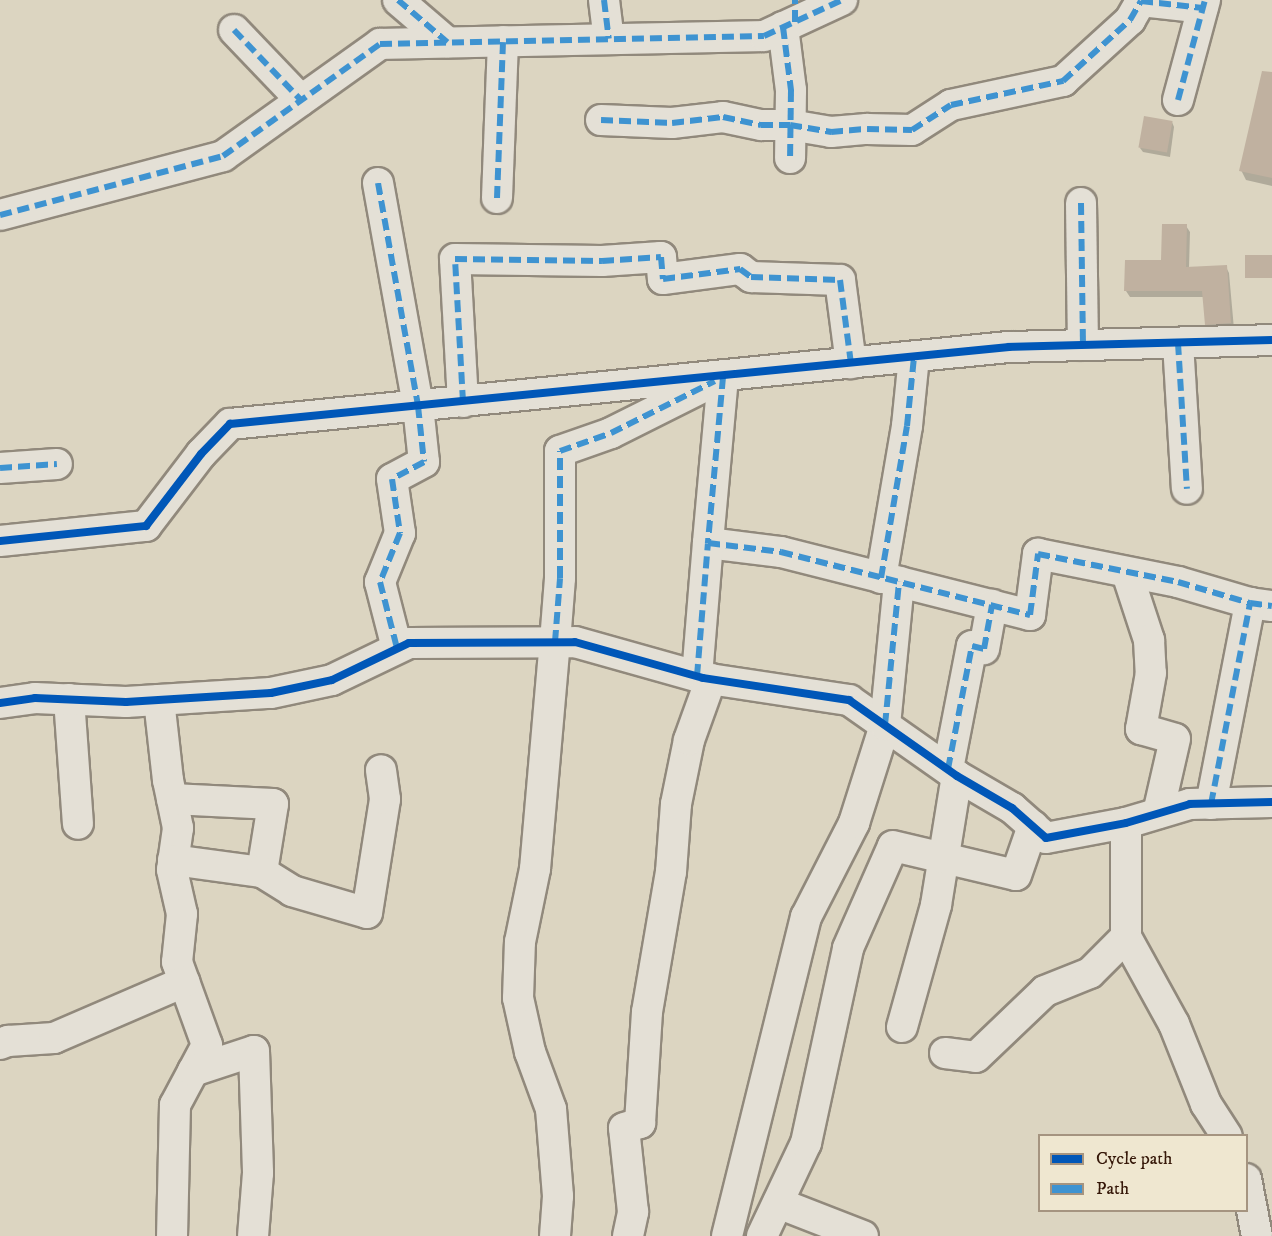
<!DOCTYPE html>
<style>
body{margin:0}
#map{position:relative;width:1272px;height:1236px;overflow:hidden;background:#dcd5c1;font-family:"IM FELL DW Pica",serif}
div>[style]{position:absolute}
.shadow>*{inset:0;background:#0003}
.building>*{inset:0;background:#c0b1a0;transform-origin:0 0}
.roads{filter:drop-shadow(2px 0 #91897c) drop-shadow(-2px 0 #91897c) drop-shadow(0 2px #91897c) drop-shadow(0 -2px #91897c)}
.street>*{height:30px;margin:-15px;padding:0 15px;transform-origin:15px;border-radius:15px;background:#e4e0d6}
.quiet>*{height:6px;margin-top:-3px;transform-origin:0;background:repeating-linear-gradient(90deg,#3e93d1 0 12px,transparent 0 18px)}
.cycleway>*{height:8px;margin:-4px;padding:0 4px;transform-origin:4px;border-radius:4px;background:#0057b8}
span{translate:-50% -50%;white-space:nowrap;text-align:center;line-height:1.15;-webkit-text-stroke:6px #efe7d0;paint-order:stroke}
.legend{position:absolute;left:1038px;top:1134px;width:210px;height:78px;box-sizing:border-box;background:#efe7d0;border:2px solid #a59480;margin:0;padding:8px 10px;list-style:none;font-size:18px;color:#351708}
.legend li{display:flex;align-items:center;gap:12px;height:30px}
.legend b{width:30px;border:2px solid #a59480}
</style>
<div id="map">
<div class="shadow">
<div style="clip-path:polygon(1272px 105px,1272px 186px,1246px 180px,1241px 170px)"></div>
<div style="clip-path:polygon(1172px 122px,1174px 127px,1170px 157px,1143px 152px,1140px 148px)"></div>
<div style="clip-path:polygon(1186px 226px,1190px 232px,1189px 268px,1226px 267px,1229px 273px,1234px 329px,1210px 331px,1206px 324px,1204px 297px,1130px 297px,1126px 291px,1163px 262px)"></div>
</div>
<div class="building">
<div style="clip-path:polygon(1262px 71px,1272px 72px,1272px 178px,1239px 171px)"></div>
<div style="left:1144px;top:116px;width:29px;height:32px;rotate:10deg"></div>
<div style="clip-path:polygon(1162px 224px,1187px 224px,1186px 267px,1227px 265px,1231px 323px,1205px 325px,1202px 291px,1124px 291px,1125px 260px,1161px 260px)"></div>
<div style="left:1272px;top:255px;width:23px;height:27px;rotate:90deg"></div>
</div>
<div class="roads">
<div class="street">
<div style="left:398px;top:0;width:65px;rotate:40.6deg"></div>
<div style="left:604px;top:0;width:39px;rotate:83deg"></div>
<div style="left:783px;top:27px;width:64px;rotate:82.8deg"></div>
<div style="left:791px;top:90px;width:68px;rotate:90.8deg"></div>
<div style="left:234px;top:30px;width:97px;rotate:46.3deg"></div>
<div style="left:1178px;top:100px;width:104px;rotate:-74.9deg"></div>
<div style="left:601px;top:120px;width:71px;rotate:2.4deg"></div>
<div style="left:672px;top:123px;width:51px;rotate:-6.7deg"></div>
<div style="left:723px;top:117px;width:39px;rotate:12deg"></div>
<div style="left:761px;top:125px;width:29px"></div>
<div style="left:790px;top:125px;width:42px;rotate:9.7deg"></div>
<div style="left:831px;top:132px;width:36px;rotate:-5deg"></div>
<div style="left:867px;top:129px;width:45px;rotate:1.3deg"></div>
<div style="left:912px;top:130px;width:46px;rotate:-32.7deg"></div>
<div style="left:951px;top:105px;width:115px;rotate:-12.1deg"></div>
<div style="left:1063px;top:81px;width:91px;rotate:-42.3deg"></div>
<div style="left:1130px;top:20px;width:22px;rotate:-60deg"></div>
<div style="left:1141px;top:1px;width:62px;rotate:6.4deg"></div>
<div style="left:378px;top:183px;width:227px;rotate:79.8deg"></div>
<div style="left:418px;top:406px;width:56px;rotate:83.9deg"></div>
<div style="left:424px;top:462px;width:36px;rotate:152deg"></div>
<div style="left:392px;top:479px;width:55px;rotate:81.6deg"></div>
<div style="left:400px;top:533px;width:53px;rotate:112.2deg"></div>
<div style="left:380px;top:582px;width:68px;rotate:75.6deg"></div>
<div style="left:497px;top:198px;width:157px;rotate:-87.8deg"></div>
<div style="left:1081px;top:203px;width:142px;rotate:89.2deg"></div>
<div style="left:0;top:215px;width:231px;rotate:-14.8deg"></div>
<div style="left:223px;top:156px;width:193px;rotate:-35.5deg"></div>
<div style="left:380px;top:44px;width:384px;rotate:-1.2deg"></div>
<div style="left:764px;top:36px;width:86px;rotate:-24.8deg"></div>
<div style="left:1178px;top:343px;width:146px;rotate:86.5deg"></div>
<div style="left:723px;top:377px;width:167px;rotate:95.2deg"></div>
<div style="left:708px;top:543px;width:74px;rotate:7deg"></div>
<div style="left:781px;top:552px;width:257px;rotate:14.2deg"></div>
<div style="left:1030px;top:615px;width:62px;rotate:-82.5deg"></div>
<div style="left:1038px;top:554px;width:143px;rotate:11.3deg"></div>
<div style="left:1178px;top:582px;width:75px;rotate:16.3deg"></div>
<div style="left:1250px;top:603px;width:22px;rotate:8deg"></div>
<div style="left:463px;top:402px;width:143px;rotate:-93.2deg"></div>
<div style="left:455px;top:259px;width:147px;rotate:0.8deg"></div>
<div style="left:602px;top:261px;width:59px;rotate:-3.9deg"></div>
<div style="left:661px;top:257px;width:22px;rotate:85deg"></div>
<div style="left:663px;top:279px;width:78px;rotate:-7.4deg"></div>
<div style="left:740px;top:269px;width:14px;rotate:36deg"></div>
<div style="left:751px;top:277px;width:89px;rotate:1.9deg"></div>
<div style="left:840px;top:280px;width:84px;rotate:82.5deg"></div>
<div style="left:0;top:468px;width:57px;rotate:-4deg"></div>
<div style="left:0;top:541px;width:147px;rotate:-5.9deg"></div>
<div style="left:146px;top:526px;width:91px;rotate:-52.6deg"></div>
<div style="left:201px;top:454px;width:42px;rotate:-46deg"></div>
<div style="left:230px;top:424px;width:783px;rotate:-5.65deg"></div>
<div style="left:1009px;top:347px;width:263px;rotate:-1.5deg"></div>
<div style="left:1127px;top:573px;width:71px;rotate:71.8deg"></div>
<div style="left:1149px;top:640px;width:33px;rotate:87deg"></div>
<div style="left:1151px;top:673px;width:57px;rotate:100.1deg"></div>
<div style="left:1141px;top:729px;width:35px;rotate:16deg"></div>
<div style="left:1175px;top:739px;width:76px;rotate:102.9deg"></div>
<div style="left:881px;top:578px;width:154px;rotate:-80.3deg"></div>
<div style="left:907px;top:426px;width:69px;rotate:-84.2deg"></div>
<div style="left:697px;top:676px;width:133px;rotate:-85.3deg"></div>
<div style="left:69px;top:699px;width:125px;rotate:85.9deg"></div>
<div style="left:159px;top:700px;width:81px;rotate:83.6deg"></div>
<div style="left:168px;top:780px;width:49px;rotate:78.2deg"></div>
<div style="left:178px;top:828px;width:42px;rotate:98.1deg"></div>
<div style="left:172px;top:870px;width:45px;rotate:77.2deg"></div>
<div style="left:182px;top:914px;width:48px;rotate:95.9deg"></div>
<div style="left:177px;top:962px;width:88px;rotate:70.1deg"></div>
<div style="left:207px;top:1045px;width:68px;rotate:118.1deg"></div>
<div style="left:175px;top:1105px;width:131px;rotate:91.3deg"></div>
<div style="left:0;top:703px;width:35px;rotate:-8deg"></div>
<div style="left:35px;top:698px;width:91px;rotate:2.5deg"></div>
<div style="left:126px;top:702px;width:145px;rotate:-3.6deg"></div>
<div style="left:271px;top:693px;width:62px;rotate:-12deg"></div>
<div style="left:332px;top:680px;width:85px;rotate:-25.7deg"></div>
<div style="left:409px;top:643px;width:166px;rotate:-0.3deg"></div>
<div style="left:575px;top:642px;width:133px;rotate:15.7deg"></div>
<div style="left:703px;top:678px;width:148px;rotate:8.6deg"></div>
<div style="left:849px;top:700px;width:132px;rotate:35.1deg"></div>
<div style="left:957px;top:776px;width:64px;rotate:30.2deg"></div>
<div style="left:1012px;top:808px;width:45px;rotate:41.4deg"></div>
<div style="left:1046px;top:838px;width:81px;rotate:-10.6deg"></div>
<div style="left:1126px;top:823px;width:67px;rotate:-16.5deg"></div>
<div style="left:1190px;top:804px;width:82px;rotate:-1.4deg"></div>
<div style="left:948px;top:769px;width:125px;rotate:-79deg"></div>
<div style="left:972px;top:646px;width:12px;rotate:14deg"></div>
<div style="left:984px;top:649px;width:45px;rotate:-79.7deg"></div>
<div style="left:172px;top:799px;width:101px;rotate:2.8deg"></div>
<div style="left:273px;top:804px;width:69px;rotate:99.2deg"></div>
<div style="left:1211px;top:804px;width:205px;rotate:-79deg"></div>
<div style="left:173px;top:860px;width:90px;rotate:7.7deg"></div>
<div style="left:262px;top:872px;width:36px;rotate:32deg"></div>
<div style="left:292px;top:891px;width:78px;rotate:16.3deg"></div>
<div style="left:367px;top:913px;width:115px;rotate:-81deg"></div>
<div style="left:385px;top:799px;width:29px;rotate:-98deg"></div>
<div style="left:1126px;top:937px;width:99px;rotate:61.1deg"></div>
<div style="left:1174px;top:1024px;width:86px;rotate:68.2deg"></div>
<div style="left:1206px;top:1104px;width:38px;rotate:57deg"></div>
<div style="left:902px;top:1027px;width:127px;rotate:-74.4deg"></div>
<div style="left:936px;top:905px;width:131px;rotate:-80.8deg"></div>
<div style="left:0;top:1044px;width:9px;rotate:-21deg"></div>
<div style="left:8px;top:1041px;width:46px;rotate:-3.7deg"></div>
<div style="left:54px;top:1038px;width:142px;rotate:-23.3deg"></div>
<div style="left:945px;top:1053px;width:31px;rotate:7deg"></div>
<div style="left:976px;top:1057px;width:95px;rotate:-43.7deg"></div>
<div style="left:1045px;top:991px;width:48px;rotate:-21.8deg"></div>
<div style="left:1090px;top:973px;width:51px;rotate:-45deg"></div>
<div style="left:1126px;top:937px;width:114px;rotate:-90deg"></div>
<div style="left:193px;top:1071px;width:64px;rotate:-18.2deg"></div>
<div style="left:254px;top:1051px;width:122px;rotate:88.1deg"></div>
<div style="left:258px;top:1173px;width:63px;rotate:94.5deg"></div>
<div style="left:1246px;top:1179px;width:58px;rotate:79.1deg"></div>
<div style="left:778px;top:1203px;width:91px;rotate:21.2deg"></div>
<div style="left:555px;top:1236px;width:40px;rotate:-85.7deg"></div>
<div style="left:558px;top:1196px;width:87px;rotate:-94.6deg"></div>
<div style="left:551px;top:1109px;width:61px;rotate:-110.2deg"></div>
<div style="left:530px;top:1052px;width:55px;rotate:-102.5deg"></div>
<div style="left:518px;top:998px;width:56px;rotate:-88deg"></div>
<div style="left:520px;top:942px;width:75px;rotate:-78.4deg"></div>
<div style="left:535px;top:869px;width:228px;rotate:-85deg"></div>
<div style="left:555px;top:642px;width:64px;rotate:-85.5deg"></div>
<div style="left:560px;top:578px;width:127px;rotate:-90deg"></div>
<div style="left:560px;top:451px;width:54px;rotate:-19.4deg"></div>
<div style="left:611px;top:433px;width:107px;rotate:-26.6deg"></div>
<div style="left:628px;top:1236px;width:25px;rotate:-78deg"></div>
<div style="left:633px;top:1212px;width:84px;rotate:-96.1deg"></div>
<div style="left:624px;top:1128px;width:17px;rotate:-17deg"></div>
<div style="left:640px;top:1123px;width:111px;rotate:-86.4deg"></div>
<div style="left:647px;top:1012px;width:142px;rotate:-80.3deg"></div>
<div style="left:671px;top:872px;width:68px;rotate:-85.8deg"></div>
<div style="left:676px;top:804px;width:65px;rotate:-78.5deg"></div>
<div style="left:689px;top:740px;width:65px;rotate:-70.2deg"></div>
<div style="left:727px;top:1236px;width:329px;rotate:-76.1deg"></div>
<div style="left:806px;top:917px;width:106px;rotate:-62.9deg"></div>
<div style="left:854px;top:823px;width:103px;rotate:-72.4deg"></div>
<div style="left:885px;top:725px;width:144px;rotate:-84.4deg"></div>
<div style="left:762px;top:1236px;width:103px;rotate:-64.7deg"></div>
<div style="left:806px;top:1143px;width:199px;rotate:-77.8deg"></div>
<div style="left:848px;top:948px;width:111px;rotate:-66.2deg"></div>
<div style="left:893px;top:846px;width:126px;rotate:13.3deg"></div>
<div style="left:1016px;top:875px;width:52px;rotate:-70.9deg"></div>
</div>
</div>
<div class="quiet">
<div style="left:398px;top:0;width:65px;rotate:40.6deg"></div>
<div style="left:604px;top:0;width:39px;rotate:83deg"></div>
<div style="left:795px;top:22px;width:22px;rotate:-90deg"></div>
<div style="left:783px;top:27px;width:64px;rotate:82.8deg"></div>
<div style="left:791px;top:90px;width:68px;rotate:90.8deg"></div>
<div style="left:234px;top:30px;width:97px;rotate:46.3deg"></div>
<div style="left:1178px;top:100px;width:104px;rotate:-74.9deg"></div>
<div style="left:601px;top:120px;width:71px;rotate:2.4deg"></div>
<div style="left:672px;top:123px;width:51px;rotate:-6.7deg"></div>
<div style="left:723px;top:117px;width:39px;rotate:12deg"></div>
<div style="left:761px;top:125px;width:29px"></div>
<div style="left:790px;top:125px;width:42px;rotate:9.7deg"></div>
<div style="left:831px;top:132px;width:36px;rotate:-5deg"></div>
<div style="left:867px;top:129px;width:45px;rotate:1.3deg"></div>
<div style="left:912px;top:130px;width:46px;rotate:-32.7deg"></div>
<div style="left:951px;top:105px;width:115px;rotate:-12.1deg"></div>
<div style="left:1063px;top:81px;width:91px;rotate:-42.3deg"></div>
<div style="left:1130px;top:20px;width:22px;rotate:-60deg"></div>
<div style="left:1141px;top:1px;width:62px;rotate:6.4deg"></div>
<div style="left:378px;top:183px;width:227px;rotate:79.8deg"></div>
<div style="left:418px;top:406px;width:56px;rotate:83.9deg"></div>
<div style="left:424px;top:462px;width:36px;rotate:152deg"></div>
<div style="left:392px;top:479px;width:55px;rotate:81.6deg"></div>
<div style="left:400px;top:533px;width:53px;rotate:112.2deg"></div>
<div style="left:380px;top:582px;width:68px;rotate:75.6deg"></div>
<div style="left:497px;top:198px;width:157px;rotate:-87.8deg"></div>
<div style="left:1081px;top:203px;width:142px;rotate:89.2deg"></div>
<div style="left:0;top:215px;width:231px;rotate:-14.8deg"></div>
<div style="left:223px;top:156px;width:193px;rotate:-35.5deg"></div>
<div style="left:380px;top:44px;width:384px;rotate:-1.2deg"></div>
<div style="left:764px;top:36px;width:86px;rotate:-24.8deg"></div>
<div style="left:1178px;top:343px;width:146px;rotate:86.5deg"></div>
<div style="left:723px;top:377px;width:167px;rotate:95.2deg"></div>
<div style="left:708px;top:543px;width:74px;rotate:7deg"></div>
<div style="left:781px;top:552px;width:257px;rotate:14.2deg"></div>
<div style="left:1030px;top:615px;width:62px;rotate:-82.5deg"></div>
<div style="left:1038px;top:554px;width:143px;rotate:11.3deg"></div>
<div style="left:1178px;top:582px;width:75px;rotate:16.3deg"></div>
<div style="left:1250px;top:603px;width:22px;rotate:8deg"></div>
<div style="left:463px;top:402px;width:143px;rotate:-93.2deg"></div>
<div style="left:455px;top:259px;width:147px;rotate:0.8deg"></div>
<div style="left:602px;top:261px;width:59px;rotate:-3.9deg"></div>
<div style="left:661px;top:257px;width:22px;rotate:85deg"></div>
<div style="left:663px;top:279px;width:78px;rotate:-7.4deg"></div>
<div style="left:740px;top:269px;width:14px;rotate:36deg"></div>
<div style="left:751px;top:277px;width:89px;rotate:1.9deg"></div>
<div style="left:840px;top:280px;width:84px;rotate:82.5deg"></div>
<div style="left:0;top:468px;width:57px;rotate:-4deg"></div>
<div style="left:881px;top:578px;width:154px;rotate:-80.3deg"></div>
<div style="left:907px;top:426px;width:69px;rotate:-84.2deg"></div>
<div style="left:555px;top:642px;width:64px;rotate:-85.5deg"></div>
<div style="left:560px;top:578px;width:127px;rotate:-90deg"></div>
<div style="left:560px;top:451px;width:54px;rotate:-19.4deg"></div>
<div style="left:611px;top:433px;width:116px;rotate:-26.6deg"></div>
<div style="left:697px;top:676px;width:133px;rotate:-85.3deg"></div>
<div style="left:885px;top:725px;width:144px;rotate:-84.4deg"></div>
<div style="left:948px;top:769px;width:125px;rotate:-79deg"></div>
<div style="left:972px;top:646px;width:12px;rotate:14deg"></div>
<div style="left:984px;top:649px;width:45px;rotate:-79.7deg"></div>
<div style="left:1211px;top:804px;width:205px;rotate:-79deg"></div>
</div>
<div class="cycleway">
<div style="left:0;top:541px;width:147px;rotate:-5.9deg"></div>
<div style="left:146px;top:526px;width:91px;rotate:-52.6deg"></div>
<div style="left:201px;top:454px;width:42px;rotate:-46deg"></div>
<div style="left:230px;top:424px;width:783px;rotate:-5.65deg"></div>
<div style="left:1009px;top:347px;width:263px;rotate:-1.5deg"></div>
<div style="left:0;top:703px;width:35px;rotate:-8deg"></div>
<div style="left:35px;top:698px;width:91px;rotate:2.5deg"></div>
<div style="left:126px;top:702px;width:145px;rotate:-3.6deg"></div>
<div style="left:271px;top:693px;width:62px;rotate:-12deg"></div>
<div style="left:332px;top:680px;width:85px;rotate:-25.7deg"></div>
<div style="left:409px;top:643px;width:166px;rotate:-0.3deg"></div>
<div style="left:575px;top:642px;width:133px;rotate:15.7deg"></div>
<div style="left:703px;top:678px;width:148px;rotate:8.6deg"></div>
<div style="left:849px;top:700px;width:132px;rotate:35.1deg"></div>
<div style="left:957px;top:776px;width:64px;rotate:30.2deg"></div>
<div style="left:1012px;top:808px;width:45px;rotate:41.4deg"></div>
<div style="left:1046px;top:838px;width:81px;rotate:-10.6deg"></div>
<div style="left:1126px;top:823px;width:67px;rotate:-16.5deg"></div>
<div style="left:1190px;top:804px;width:82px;rotate:-1.4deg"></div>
</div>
<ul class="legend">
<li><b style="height:8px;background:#0057b8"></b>Cycle path</li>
<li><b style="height:8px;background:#3e93d1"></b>Path</li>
</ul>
</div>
